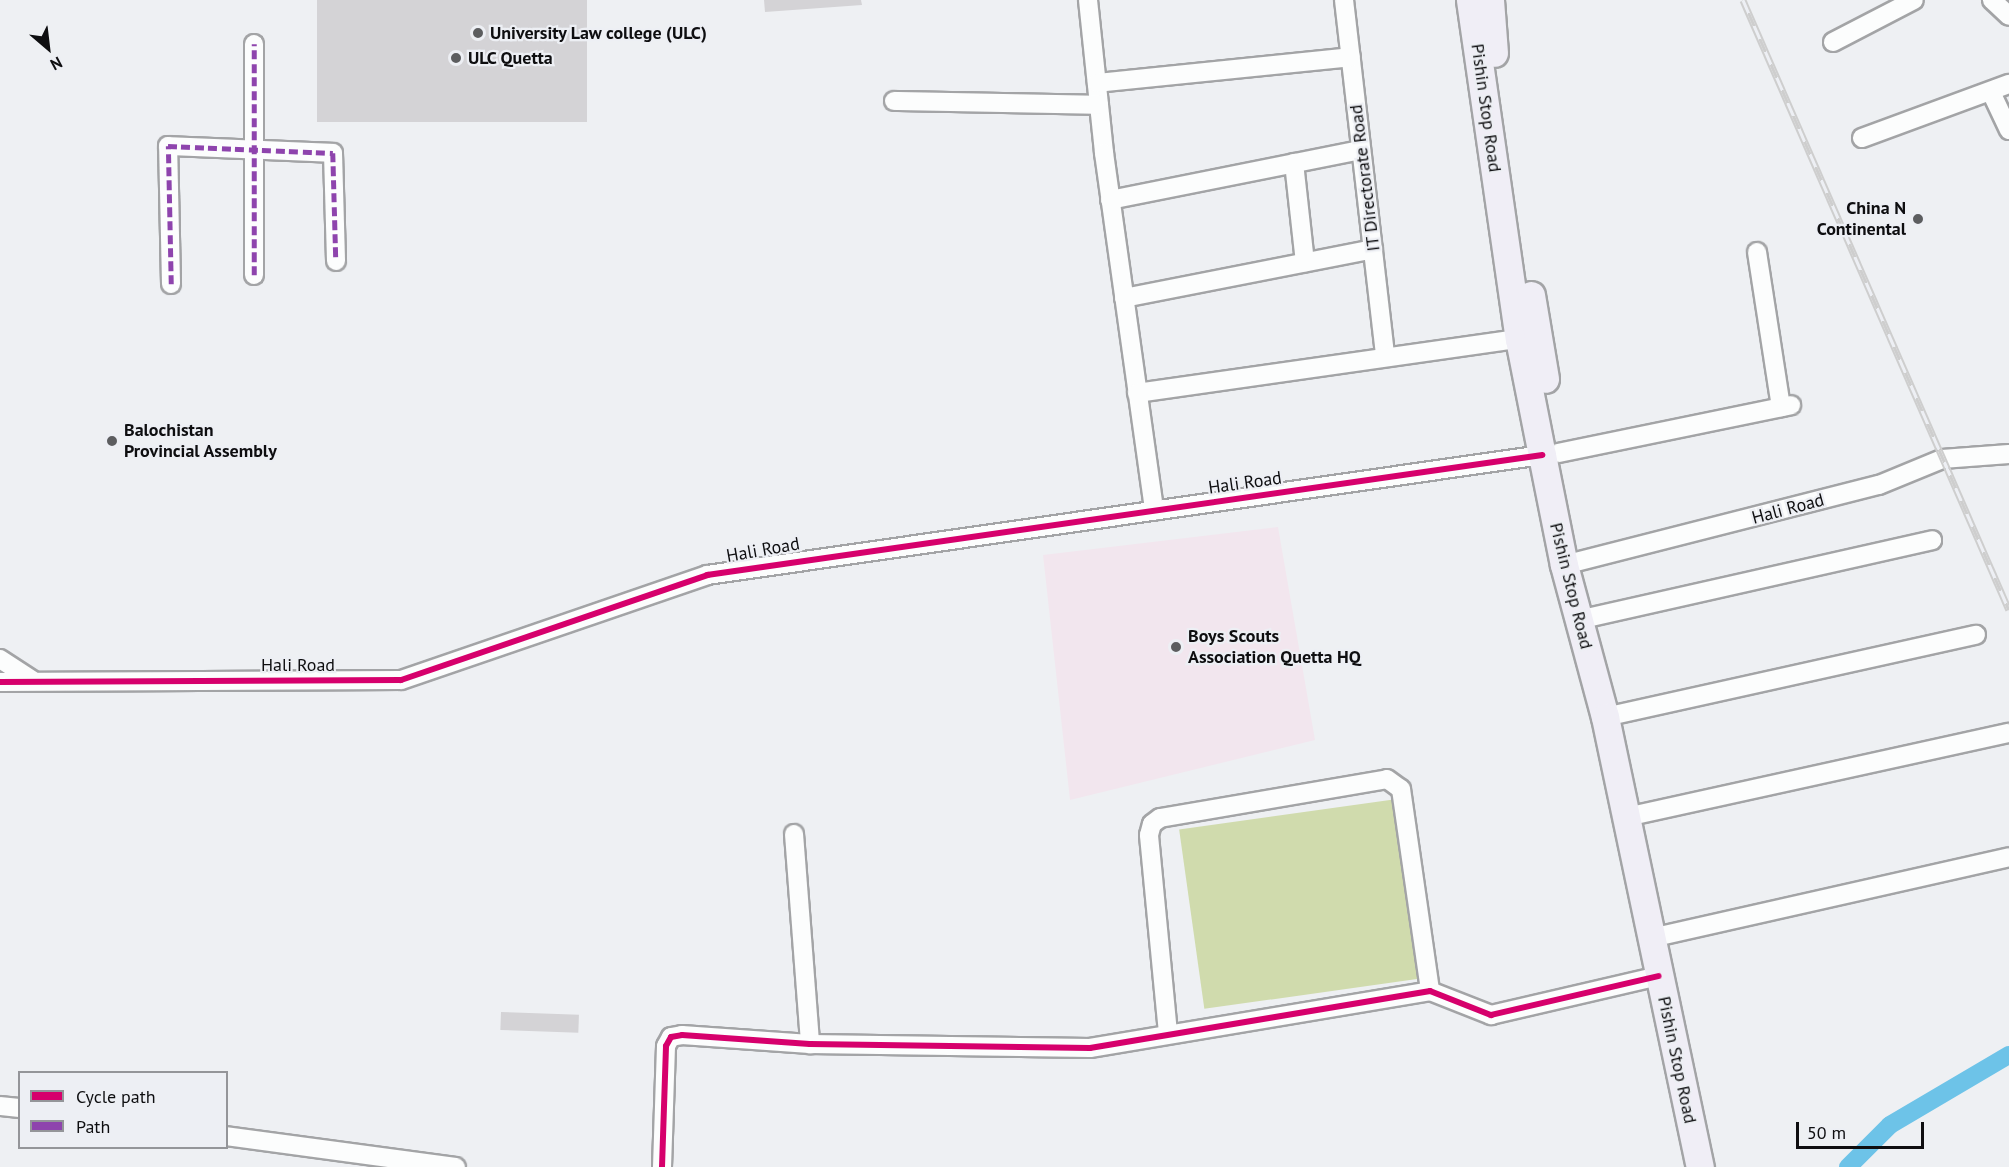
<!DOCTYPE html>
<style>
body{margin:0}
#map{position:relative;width:2009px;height:1167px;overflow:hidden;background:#eef0f3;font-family:"PT Sans",sans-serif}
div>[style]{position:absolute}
.education>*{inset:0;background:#f2e6ee}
.green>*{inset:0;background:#d0dbad;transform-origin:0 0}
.canal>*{height:18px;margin:-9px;padding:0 9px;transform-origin:9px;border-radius:9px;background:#6dc3e8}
.building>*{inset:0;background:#d4d3d6;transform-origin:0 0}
.roads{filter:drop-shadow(2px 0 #a3a4a6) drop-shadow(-2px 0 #a3a4a6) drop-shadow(0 2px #a3a4a6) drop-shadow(0 -2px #a3a4a6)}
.minor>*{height:18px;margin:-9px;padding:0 9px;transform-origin:9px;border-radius:9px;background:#fcfdfd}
.primary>*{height:27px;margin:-13.5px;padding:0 13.5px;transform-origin:13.5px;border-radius:13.5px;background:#f0eef6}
.rail>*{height:7px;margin-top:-3.5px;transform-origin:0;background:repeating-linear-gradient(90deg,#edeff4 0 14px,#cecece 0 28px);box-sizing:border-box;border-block:2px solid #cecece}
.quiet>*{height:4.5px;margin-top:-2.25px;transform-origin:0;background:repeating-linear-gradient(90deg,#8e44ad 0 9px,transparent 0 13.5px)}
.cycleway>*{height:6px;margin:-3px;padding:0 3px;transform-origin:3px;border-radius:3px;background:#d6006c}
.dots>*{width:16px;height:16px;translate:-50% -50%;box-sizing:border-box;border:3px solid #edeff4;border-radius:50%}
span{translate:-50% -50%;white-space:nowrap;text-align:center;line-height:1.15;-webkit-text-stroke:4.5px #edeff4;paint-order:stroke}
.poi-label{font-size:18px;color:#0e0e10;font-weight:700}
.left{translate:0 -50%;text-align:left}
.right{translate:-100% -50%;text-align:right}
.street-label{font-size:18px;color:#0e0e10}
.legend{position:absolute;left:18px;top:1071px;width:210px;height:78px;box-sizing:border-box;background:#edeff4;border:2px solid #949599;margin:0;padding:8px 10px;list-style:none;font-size:18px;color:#0e0e10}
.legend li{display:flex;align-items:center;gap:12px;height:30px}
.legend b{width:30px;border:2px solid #949599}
.north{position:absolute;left:18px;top:18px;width:60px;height:60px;-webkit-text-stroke:4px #edeff4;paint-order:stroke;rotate:152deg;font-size:16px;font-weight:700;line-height:24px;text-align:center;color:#0e0e10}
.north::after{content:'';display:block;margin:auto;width:21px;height:27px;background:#0e0e10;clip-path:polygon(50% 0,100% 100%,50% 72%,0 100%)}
.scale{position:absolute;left:1796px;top:1122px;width:128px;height:27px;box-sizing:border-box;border:3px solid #0e0e10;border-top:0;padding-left:8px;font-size:18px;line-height:21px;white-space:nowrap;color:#0e0e10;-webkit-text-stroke:4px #edeff4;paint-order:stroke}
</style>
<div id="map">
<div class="education">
<div style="clip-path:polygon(1278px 527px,1315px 740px,1070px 800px,1043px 555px)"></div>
</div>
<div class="green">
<div style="left:1397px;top:799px;width:181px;height:220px;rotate:82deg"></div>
</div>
<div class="canal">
<div style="left:1848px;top:1167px;width:59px;rotate:-45deg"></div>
<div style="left:1890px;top:1125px;width:138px;rotate:-30.5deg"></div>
</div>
<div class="building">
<div style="left:317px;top:0;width:270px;height:122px"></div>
<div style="clip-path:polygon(764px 0,861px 0,862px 5px,765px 12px)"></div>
<div style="left:501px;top:1012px;width:78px;height:18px;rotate:2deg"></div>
</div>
<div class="roads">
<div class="minor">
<div style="left:1088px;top:0;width:154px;rotate:84deg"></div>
<div style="left:1104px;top:153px;width:361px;rotate:82deg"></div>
<div style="left:1344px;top:0;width:357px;rotate:83.4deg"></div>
<div style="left:1992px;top:0;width:23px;rotate:43deg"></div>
<div style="left:1833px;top:42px;width:91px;rotate:-27.4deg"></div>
<div style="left:1097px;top:83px;width:255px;rotate:-5.8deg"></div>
<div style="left:1991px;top:92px;width:42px;rotate:64.7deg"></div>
<div style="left:894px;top:101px;width:205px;rotate:1.1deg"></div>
<div style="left:1862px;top:138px;width:157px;rotate:-20.2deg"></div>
<div style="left:1294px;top:163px;width:100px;rotate:83.7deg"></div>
<div style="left:1110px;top:200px;width:256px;rotate:-11.3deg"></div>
<div style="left:1757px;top:252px;width:157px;rotate:81.2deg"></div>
<div style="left:254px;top:275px;width:231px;rotate:-90deg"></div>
<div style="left:171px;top:284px;width:138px;rotate:-91.2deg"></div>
<div style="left:168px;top:146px;width:165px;rotate:2.4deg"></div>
<div style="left:333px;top:153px;width:108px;rotate:88.4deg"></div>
<div style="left:1124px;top:298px;width:254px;rotate:-11.1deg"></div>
<div style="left:1137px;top:393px;width:397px;rotate:-8.1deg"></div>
<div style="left:1558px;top:453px;width:238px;rotate:-11.6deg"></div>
<div style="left:1564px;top:565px;width:325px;rotate:-14.3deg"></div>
<div style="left:1879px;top:485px;width:68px;rotate:-22.4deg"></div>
<div style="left:1942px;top:459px;width:67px;rotate:-4.3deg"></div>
<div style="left:1578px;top:620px;width:363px;rotate:-12.7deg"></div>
<div style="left:0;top:659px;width:38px;rotate:33deg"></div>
<div style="left:0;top:682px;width:401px;rotate:-0.3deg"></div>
<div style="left:401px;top:680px;width:324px;rotate:-18.9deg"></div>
<div style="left:707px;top:575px;width:844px;rotate:-8.18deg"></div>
<div style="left:1605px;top:717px;width:380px;rotate:-12.5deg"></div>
<div style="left:1626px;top:817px;width:392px;rotate:-12.4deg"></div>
<div style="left:794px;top:834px;width:211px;rotate:85.6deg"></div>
<div style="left:1651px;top:938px;width:367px;rotate:-12.7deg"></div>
<div style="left:1168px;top:1033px;width:199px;rotate:-95.5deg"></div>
<div style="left:1149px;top:835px;width:11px;rotate:-75deg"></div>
<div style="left:1152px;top:824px;width:10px;rotate:-37deg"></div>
<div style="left:1160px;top:818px;width:230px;rotate:-9.7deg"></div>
<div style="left:1387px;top:779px;width:17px;rotate:36deg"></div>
<div style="left:1401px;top:789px;width:204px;rotate:81.8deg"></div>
<div style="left:0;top:1106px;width:20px;rotate:6deg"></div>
<div style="left:226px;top:1136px;width:232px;rotate:7.7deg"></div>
<div style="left:662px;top:1167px;width:121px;rotate:-88.1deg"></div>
<div style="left:666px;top:1046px;width:10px;rotate:-61deg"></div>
<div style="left:671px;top:1037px;width:11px;rotate:-10deg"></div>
<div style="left:682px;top:1035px;width:128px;rotate:4deg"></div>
<div style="left:810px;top:1044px;width:280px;rotate:0.8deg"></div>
<div style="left:1090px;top:1048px;width:345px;rotate:-9.5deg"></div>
<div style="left:1430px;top:991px;width:66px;rotate:21.5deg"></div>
<div style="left:1491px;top:1015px;width:172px;rotate:-13.1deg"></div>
</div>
<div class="primary">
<div style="left:1470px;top:0;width:343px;rotate:81.8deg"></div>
<div style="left:1519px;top:339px;width:118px;rotate:78.8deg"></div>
<div style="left:1542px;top:455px;width:112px;rotate:78.7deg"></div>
<div style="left:1564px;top:565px;width:157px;rotate:74.9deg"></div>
<div style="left:1605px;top:717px;width:460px;rotate:78.1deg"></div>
<div style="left:1490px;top:0;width:53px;rotate:85.7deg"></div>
<div style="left:1531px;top:295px;width:85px;rotate:80.5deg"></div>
</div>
</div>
<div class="rail">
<div style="left:1743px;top:0;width:665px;rotate:66.44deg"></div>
</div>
<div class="quiet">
<div style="left:254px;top:275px;width:231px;rotate:-90deg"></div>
<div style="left:171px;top:284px;width:138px;rotate:-91.2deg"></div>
<div style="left:168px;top:146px;width:165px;rotate:2.4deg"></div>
<div style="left:333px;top:153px;width:108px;rotate:88.4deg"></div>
</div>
<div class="cycleway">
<div style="left:0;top:682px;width:401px;rotate:-0.3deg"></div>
<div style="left:401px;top:680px;width:324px;rotate:-18.9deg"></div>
<div style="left:707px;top:575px;width:844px;rotate:-8.18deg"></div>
<div style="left:662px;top:1167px;width:121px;rotate:-88.1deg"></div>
<div style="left:666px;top:1046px;width:10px;rotate:-61deg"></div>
<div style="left:671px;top:1037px;width:11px;rotate:-10deg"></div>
<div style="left:682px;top:1035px;width:128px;rotate:4deg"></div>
<div style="left:810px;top:1044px;width:280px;rotate:0.8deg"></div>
<div style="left:1090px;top:1048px;width:345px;rotate:-9.5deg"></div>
<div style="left:1430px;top:991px;width:66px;rotate:21.5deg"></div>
<div style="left:1491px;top:1015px;width:172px;rotate:-13.1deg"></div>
</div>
<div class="dots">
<div style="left:478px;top:33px;background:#5c5d5f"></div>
<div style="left:456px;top:58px;background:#5c5d5f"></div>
<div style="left:1918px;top:219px;background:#5c5d5f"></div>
<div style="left:112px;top:441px;background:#5c5d5f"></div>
<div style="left:1176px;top:647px;background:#5c5d5f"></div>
</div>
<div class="poi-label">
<span class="left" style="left:490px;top:33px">University Law college (ULC)</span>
<span class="left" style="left:468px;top:58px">ULC Quetta</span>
<span class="right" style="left:1906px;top:219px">China N<br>Continental</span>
<span class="left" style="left:124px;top:441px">Balochistan<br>Provincial Assembly</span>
<span class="left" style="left:1188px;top:647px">Boys Scouts<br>Association Quetta HQ</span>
</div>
<div class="street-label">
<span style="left:1486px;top:108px;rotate:82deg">Pishin Stop Road</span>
<span style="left:1365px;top:178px;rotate:-97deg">IT Directorate Road</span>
<span style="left:1245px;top:483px;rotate:-8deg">Hali Road</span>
<span style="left:1788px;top:509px;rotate:-15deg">Hali Road</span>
<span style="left:763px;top:550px;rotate:-10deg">Hali Road</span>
<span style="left:1571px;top:586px;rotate:76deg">Pishin Stop Road</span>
<span style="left:298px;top:665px">Hali Road</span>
<span style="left:1677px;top:1060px;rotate:78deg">Pishin Stop Road</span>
</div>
<ul class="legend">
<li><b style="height:8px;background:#d6006c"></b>Cycle path</li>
<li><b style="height:8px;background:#8e44ad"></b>Path</li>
</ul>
<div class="north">N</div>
<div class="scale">50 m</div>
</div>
